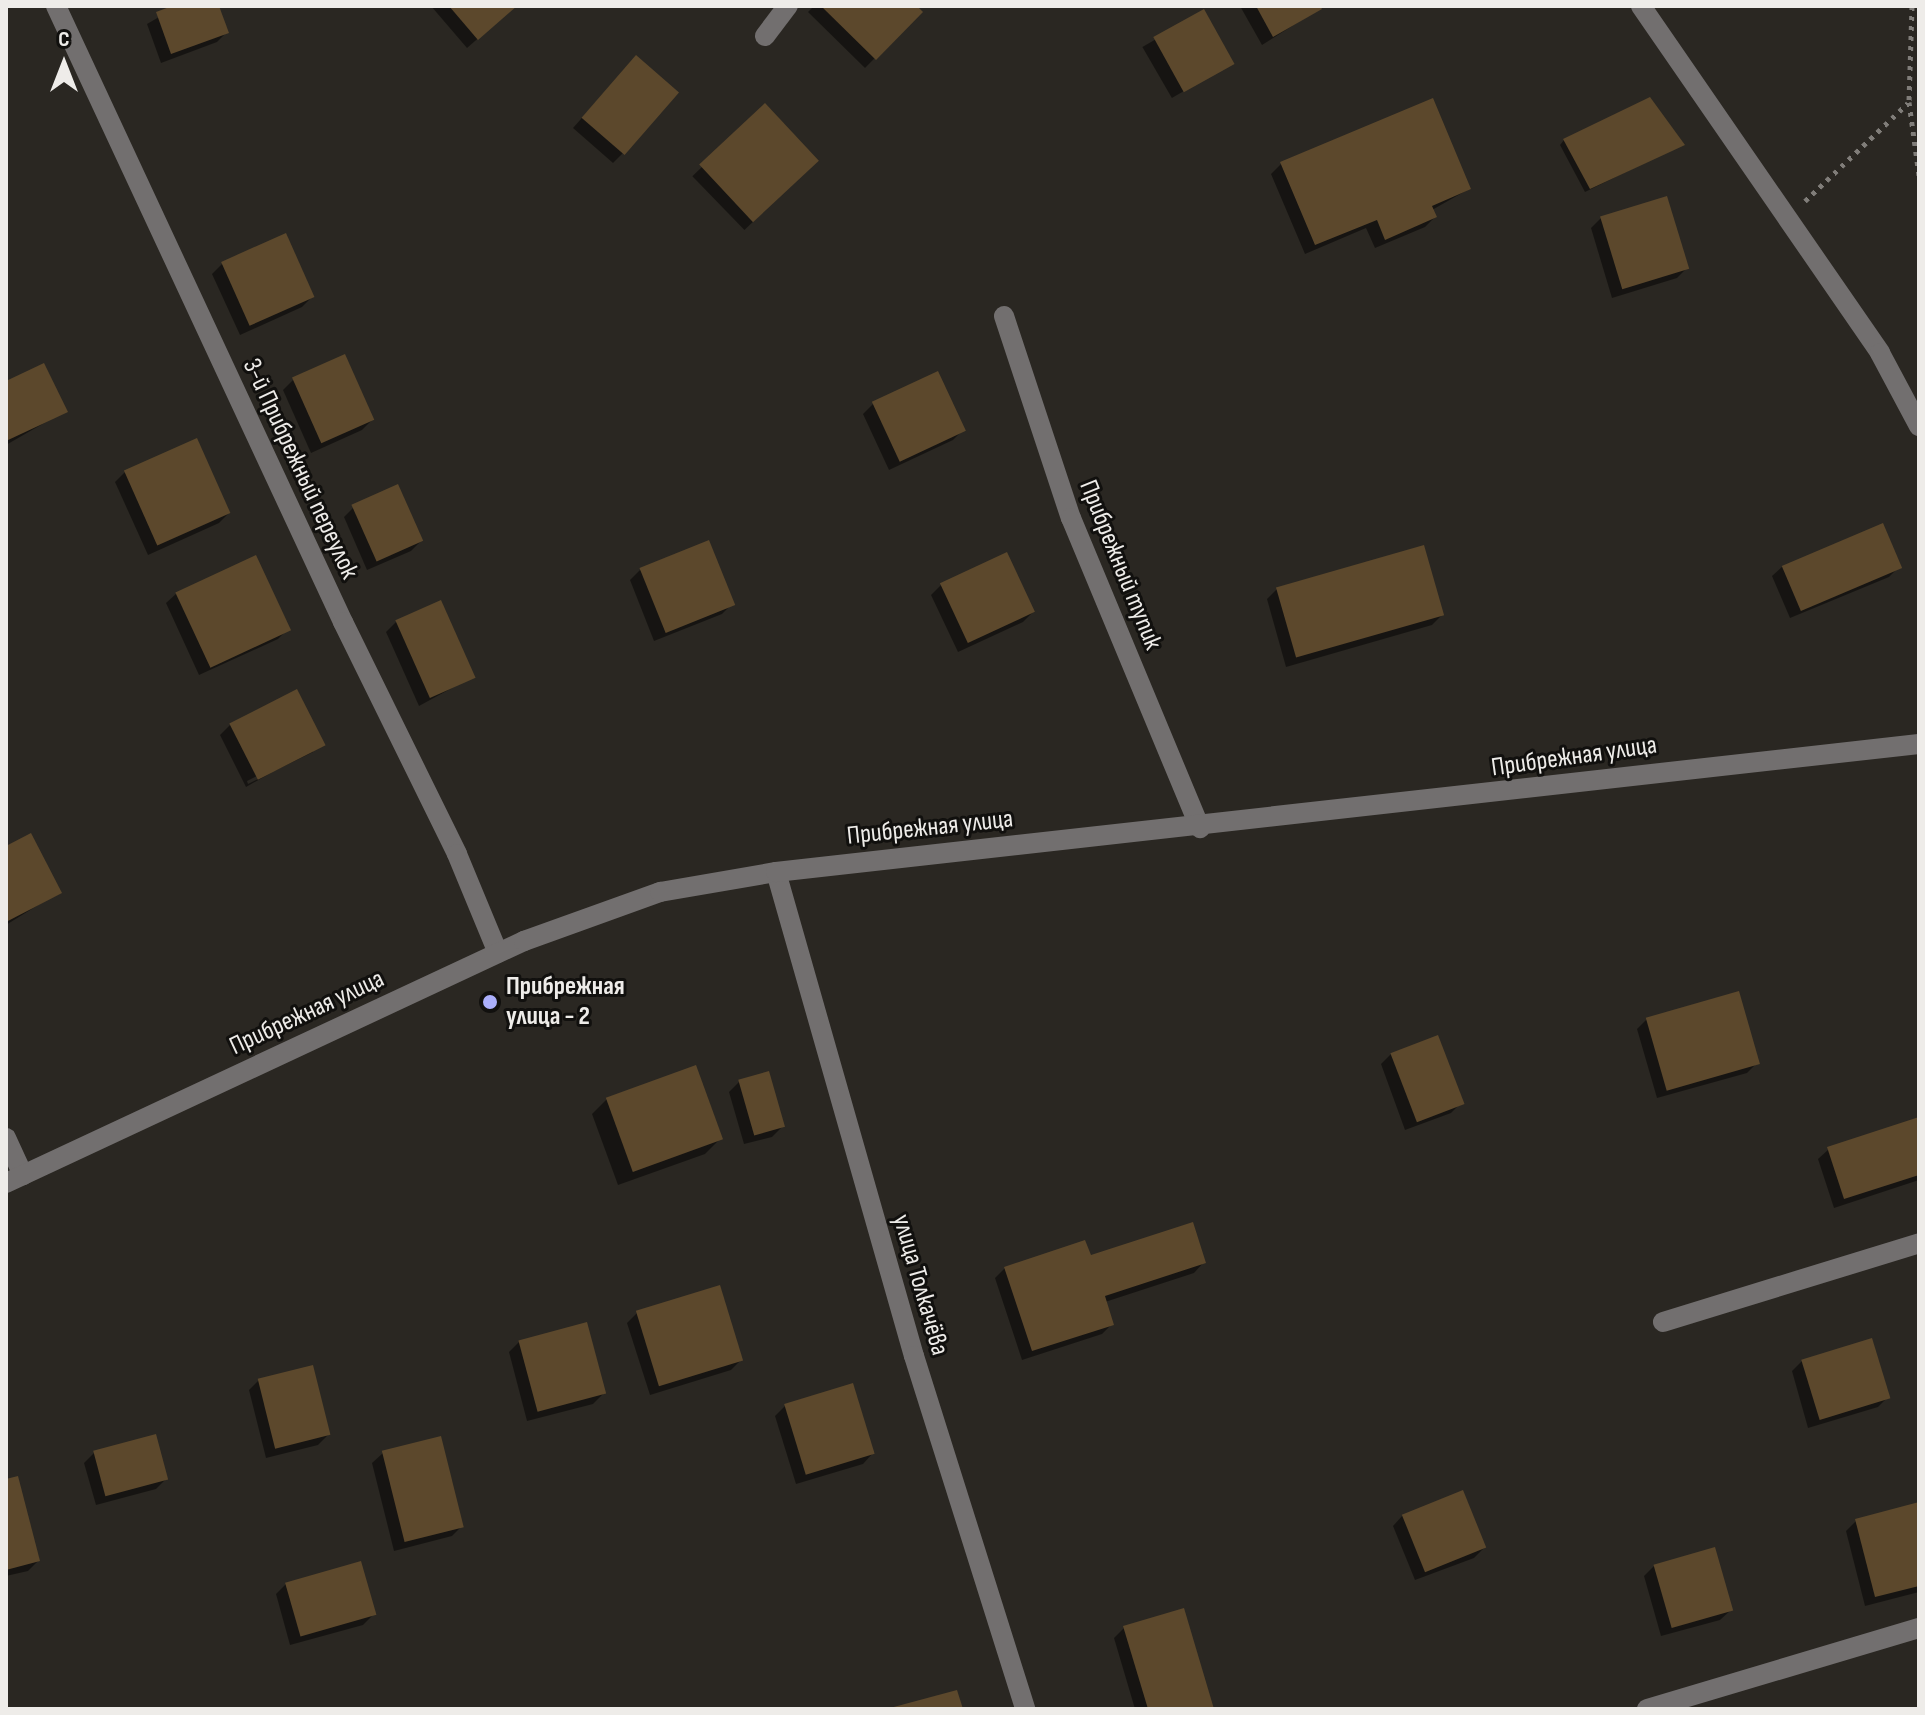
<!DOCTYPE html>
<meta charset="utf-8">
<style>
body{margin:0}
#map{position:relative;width:1925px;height:1715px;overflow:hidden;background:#2a2722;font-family:"Sofia Sans Condensed",sans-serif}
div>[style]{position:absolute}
.shadow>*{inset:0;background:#0007;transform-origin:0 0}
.building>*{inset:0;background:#5c482c;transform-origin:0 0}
.path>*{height:5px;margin-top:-2.5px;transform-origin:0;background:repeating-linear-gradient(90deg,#807d79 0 4px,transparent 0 10px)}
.minor>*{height:20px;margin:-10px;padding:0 10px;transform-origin:10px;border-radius:10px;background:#726f6f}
.dots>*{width:22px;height:22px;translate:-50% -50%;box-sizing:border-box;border:4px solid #11100e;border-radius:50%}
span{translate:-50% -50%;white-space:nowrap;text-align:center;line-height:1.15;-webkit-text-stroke:6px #11100e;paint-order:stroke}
.street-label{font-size:26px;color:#eeece9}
.poi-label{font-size:26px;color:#eeece9;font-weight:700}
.left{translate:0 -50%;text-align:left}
.frame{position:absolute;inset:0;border:8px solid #eeece9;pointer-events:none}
.north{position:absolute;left:24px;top:24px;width:80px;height:80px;-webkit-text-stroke:6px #11100e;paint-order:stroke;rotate:0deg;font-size:22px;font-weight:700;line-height:32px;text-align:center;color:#eeece9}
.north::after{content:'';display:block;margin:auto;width:28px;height:36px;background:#eeece9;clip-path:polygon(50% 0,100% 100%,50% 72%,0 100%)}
</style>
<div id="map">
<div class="shadow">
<div style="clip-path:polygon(178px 6px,217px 6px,227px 32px,217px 42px,161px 63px,147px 24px)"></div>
<div style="clip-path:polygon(431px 6px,515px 6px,467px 48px)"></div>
<div style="clip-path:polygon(814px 6px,914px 6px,920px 12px,865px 68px,808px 12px)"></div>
<div style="clip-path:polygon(1240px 6px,1318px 6px,1319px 9px,1262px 45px)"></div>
<div style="left:1203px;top:12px;width:59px;height:70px;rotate:60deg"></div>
<div style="clip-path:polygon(626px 68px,623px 153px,613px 163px,573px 128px)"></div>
<div style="left:765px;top:106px;width:75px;height:101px;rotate:46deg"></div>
<div style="clip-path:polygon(1564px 140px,1683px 144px,1585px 192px,1560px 145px)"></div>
<div style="clip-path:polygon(1281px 164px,1469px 189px,1432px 210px,1435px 217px,1425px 227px,1375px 248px,1366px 228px,1305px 254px,1271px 174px)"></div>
<div style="clip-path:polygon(1601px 218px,1687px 268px,1677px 278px,1612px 298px,1591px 228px)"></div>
<div style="clip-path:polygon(222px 264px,312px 297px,302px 307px,240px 335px,212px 274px)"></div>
<div style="clip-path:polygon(293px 380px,372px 420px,362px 430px,311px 453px,283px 390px)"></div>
<div style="clip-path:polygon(6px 383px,65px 411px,6px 445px)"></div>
<div style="clip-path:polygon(873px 404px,963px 430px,953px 440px,889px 470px,863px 414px)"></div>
<div style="clip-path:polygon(125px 472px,229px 513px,219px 523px,148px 555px,115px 482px)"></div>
<div style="clip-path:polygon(354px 507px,421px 541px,411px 551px,367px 570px,344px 517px)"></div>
<div style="clip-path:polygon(1783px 566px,1899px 567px,1889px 577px,1790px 618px,1772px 576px)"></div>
<div style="clip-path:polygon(640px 570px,732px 604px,722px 614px,654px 641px,630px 580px)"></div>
<div style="clip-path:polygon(941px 585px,1033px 612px,1023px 622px,958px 652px,931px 595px)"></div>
<div style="clip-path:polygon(1277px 589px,1442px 615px,1432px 625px,1286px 667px,1267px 599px)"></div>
<div style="clip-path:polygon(177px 593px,288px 629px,278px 639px,199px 675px,166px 603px)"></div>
<div style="clip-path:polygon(396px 622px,474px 676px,419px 706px,386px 632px)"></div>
<div style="clip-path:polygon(evenodd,230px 725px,322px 744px,246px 787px,220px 735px,230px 725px,313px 748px,313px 752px,248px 784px,247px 781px,313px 748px)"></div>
<div style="clip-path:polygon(6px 848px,59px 892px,6px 925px)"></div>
<div style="clip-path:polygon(1647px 1019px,1757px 1063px,1747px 1073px,1657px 1098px,1637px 1029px)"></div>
<div style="clip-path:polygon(1391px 1054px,1461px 1103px,1451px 1113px,1405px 1130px,1381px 1064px)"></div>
<div style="clip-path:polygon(739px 1082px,782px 1127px,772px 1137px,744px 1144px,729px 1092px)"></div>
<div style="clip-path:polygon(607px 1099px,721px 1138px,705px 1154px,618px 1185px,592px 1114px)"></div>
<div style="clip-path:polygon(1919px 1119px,1919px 1180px,1834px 1208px,1818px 1159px,1829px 1149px)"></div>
<div style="clip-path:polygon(1090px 1258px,1204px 1262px,1194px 1273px,1105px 1302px,1112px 1324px,1102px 1334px,1022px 1360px,995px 1278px,1005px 1268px)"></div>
<div style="clip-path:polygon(637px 1313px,741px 1360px,731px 1370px,650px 1395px,627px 1323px)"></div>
<div style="clip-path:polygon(519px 1342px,603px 1394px,593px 1404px,527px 1421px,509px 1352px)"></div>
<div style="clip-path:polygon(1802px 1361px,1888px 1397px,1878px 1407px,1808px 1428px,1792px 1371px)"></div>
<div style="clip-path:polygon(259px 1380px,328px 1435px,318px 1445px,266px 1458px,249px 1390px)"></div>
<div style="clip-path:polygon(785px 1406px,873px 1453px,863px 1464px,796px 1484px,775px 1416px)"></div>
<div style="clip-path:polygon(94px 1453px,166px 1479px,156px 1489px,96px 1505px,84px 1463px)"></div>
<div style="clip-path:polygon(383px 1453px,462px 1526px,452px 1536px,394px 1551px,372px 1463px)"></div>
<div style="clip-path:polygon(6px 1481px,38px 1561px,28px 1571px,6px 1576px)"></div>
<div style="clip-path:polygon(1919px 1504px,1919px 1592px,1865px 1606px,1846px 1531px,1856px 1521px)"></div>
<div style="clip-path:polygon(1403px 1515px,1484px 1548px,1474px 1558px,1415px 1580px,1393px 1526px)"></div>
<div style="clip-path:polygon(1654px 1566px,1731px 1610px,1720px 1620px,1661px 1636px,1644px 1576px)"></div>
<div style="clip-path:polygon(286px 1584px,373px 1615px,363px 1625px,290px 1645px,276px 1594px)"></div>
<div style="clip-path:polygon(1124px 1628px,1212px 1709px,1135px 1709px,1114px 1638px)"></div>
</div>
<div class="building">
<div style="clip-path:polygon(172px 6px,219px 6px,229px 33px,171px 54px,156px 12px)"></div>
<div style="clip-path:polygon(449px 6px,517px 6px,478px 40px)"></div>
<div style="clip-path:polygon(821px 6px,917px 6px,923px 12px,876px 60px)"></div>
<div style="clip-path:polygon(1256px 6px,1320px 6px,1322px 9px,1273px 37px)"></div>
<div style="left:1204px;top:9px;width:63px;height:58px;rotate:61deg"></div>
<div style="left:636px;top:55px;width:57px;height:83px;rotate:41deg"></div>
<div style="clip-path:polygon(1650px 97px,1685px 145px,1590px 189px,1563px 139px)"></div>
<div style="clip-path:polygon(1433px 98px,1471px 189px,1432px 206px,1437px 217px,1385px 240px,1377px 220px,1315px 245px,1280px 162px)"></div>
<div style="left:765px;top:103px;width:79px;height:90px;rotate:47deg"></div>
<div style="left:1667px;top:196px;width:76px;height:70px;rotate:73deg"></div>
<div style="left:286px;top:233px;width:70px;height:71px;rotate:66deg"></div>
<div style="left:345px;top:354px;width:72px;height:58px;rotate:66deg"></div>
<div style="clip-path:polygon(44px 363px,68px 412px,6px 441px,6px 381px)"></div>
<div style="left:938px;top:371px;width:66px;height:73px;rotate:65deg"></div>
<div style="left:197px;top:438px;width:82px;height:80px;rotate:66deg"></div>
<div style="left:398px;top:484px;width:62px;height:51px;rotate:66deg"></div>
<div style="left:1883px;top:523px;width:49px;height:110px;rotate:67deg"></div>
<div style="left:709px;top:540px;width:70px;height:75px;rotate:68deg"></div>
<div style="left:1424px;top:545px;width:73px;height:154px;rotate:74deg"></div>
<div style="left:1007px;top:552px;width:66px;height:74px;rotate:65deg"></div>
<div style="left:256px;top:555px;width:83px;height:89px;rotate:65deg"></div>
<div style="left:441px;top:600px;width:85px;height:50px;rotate:66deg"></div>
<div style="left:297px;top:689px;width:63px;height:76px;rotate:63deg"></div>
<div style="clip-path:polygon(31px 833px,62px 893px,6px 922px,6px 846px)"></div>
<div style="left:1739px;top:991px;width:76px;height:97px;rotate:74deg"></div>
<div style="left:1438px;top:1035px;width:74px;height:51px;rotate:69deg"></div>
<div style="left:696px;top:1065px;width:79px;height:96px;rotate:70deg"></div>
<div style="left:769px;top:1071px;width:58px;height:32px;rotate:74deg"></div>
<div style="clip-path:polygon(1919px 1117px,1919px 1175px,1844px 1199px,1827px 1147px)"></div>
<div style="clip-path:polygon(1193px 1222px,1206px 1263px,1105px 1296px,1114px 1325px,1032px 1351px,1004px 1267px,1085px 1240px,1091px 1255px)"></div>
<div style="left:720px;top:1285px;width:79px;height:88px;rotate:73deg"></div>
<div style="left:587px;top:1322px;width:74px;height:71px;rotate:75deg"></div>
<div style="left:1872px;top:1338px;width:63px;height:74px;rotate:73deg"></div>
<div style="left:313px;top:1365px;width:72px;height:57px;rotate:76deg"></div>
<div style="left:853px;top:1383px;width:74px;height:72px;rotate:73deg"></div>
<div style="left:156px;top:1434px;width:47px;height:65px;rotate:75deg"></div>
<div style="left:441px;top:1436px;width:94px;height:61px;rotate:76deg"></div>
<div style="clip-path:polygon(18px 1476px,40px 1561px,6px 1570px,6px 1479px)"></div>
<div style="left:1463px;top:1490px;width:62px;height:66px;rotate:68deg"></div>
<div style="clip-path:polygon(1919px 1502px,1919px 1586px,1875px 1597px,1855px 1519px)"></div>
<div style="left:1715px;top:1547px;width:66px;height:64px;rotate:74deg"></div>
<div style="left:361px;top:1561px;width:56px;height:79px;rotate:74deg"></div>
<div style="clip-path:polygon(1184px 1608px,1214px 1709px,1148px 1709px,1123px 1626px)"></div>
<div style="clip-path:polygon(957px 1690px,963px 1709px,890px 1709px,890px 1708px)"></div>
</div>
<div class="path">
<div style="left:1912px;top:6px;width:96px;rotate:91.8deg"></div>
<div style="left:1909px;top:102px;width:74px;rotate:82.2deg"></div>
<div style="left:1805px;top:201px;width:142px;rotate:-43.6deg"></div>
</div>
<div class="minor">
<div style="left:56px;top:6px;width:680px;rotate:65.02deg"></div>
<div style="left:343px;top:622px;width:258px;rotate:63.8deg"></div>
<div style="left:457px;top:854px;width:107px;rotate:67.5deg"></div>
<div style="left:1641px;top:6px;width:421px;rotate:55.4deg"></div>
<div style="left:1880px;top:353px;width:83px;rotate:61.9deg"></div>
<div style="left:765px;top:36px;width:38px;rotate:-53deg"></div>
<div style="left:1004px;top:316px;width:213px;rotate:71.7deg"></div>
<div style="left:1071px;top:518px;width:336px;rotate:67.4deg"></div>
<div style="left:776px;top:872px;width:503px;rotate:74.09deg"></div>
<div style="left:914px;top:1356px;width:370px;rotate:72.5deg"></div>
<div style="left:6px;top:1138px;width:41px;rotate:65.3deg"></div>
<div style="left:6px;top:1183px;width:572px;rotate:-25.04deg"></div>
<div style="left:524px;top:941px;width:145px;rotate:-19.8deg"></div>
<div style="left:660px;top:892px;width:118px;rotate:-9.8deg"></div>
<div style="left:776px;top:872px;width:1150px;rotate:-6.39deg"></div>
<div style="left:1663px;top:1322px;width:268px;rotate:-17.1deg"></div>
<div style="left:1647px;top:1709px;width:284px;rotate:-16.6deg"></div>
</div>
<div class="dots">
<div style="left:490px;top:1002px;background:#abaffb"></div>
</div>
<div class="street-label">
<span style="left:300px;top:469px;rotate:65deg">3-й Прибрежный переулок</span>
<span style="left:1120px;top:565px;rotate:68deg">Прибрежный тупик</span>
<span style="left:1574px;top:757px;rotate:-8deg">Прибрежная улица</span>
<span style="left:930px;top:828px;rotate:-6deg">Прибрежная улица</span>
<span style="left:307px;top:1013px;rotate:-25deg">Прибрежная улица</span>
<span style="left:920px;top:1285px;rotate:74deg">улица Толкачёва</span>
</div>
<div class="poi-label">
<span class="left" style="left:506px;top:1002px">Прибрежная<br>улица - 2</span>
</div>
<div class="frame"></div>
<div class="north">С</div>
</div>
